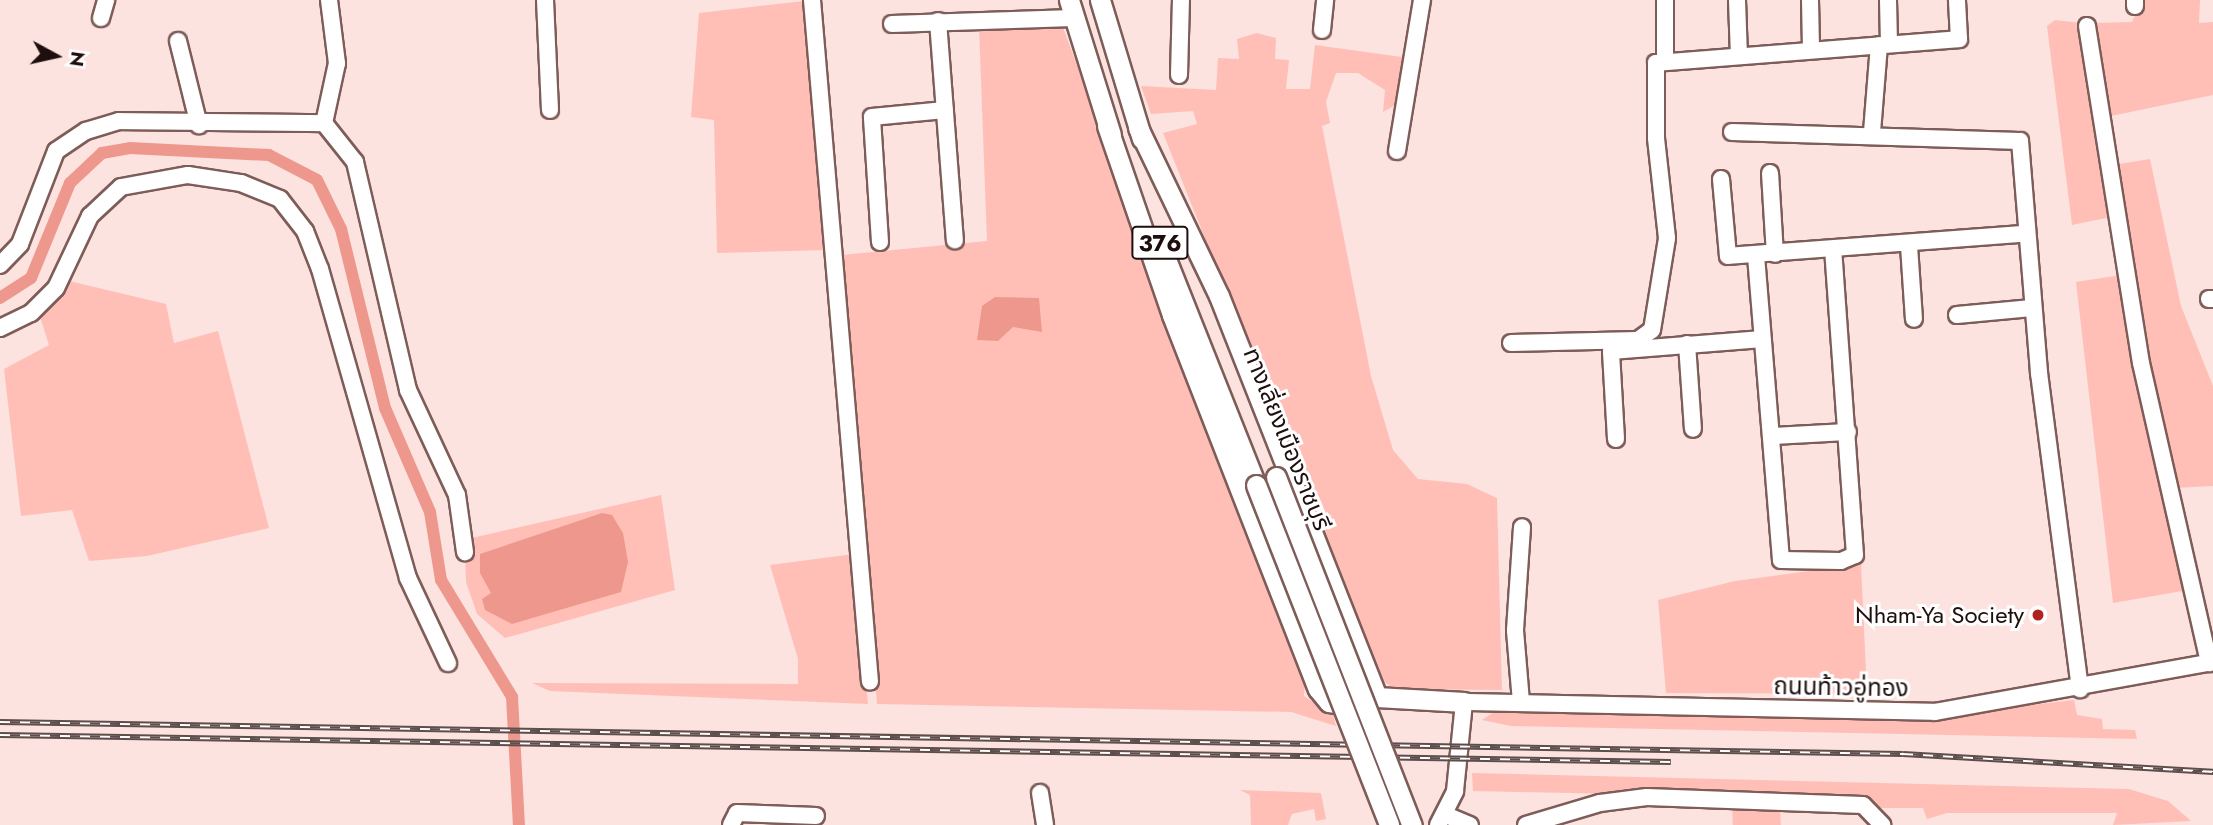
<!DOCTYPE html>
<meta charset="utf-8">
<style>
body{margin:0}
#map{position:relative;width:2213px;height:825px;overflow:hidden;background:#fce3e0;font-family:Jost,"Noto Sans Thai",sans-serif}
div>[style]{position:absolute}
.green>*{inset:0;background:#ffbfb6;transform-origin:0 0}
.water>*{inset:0;background:#ee988d}
.canal>*{height:12px;margin:-6px;padding:0 6px;transform-origin:6px;border-radius:6px;background:#ee988d}
.roads{filter:drop-shadow(2px 0 #7e5c58) drop-shadow(-2px 0 #7e5c58) drop-shadow(0 2px #7e5c58) drop-shadow(0 -2px #7e5c58)}
.minor>*{height:16px;margin:-8px;padding:0 8px;transform-origin:8px;border-radius:8px;background:#fff}
.major>*{height:19px;margin:-9.5px;padding:0 9.5px;transform-origin:9.5px;border-radius:9.5px;background:#fff}
.rail>*{height:6px;margin-top:-3px;transform-origin:0;background:repeating-linear-gradient(90deg,#fff 0 10px,#5e4e4b 0 20px);box-sizing:border-box;border-block:2px solid #5e4e4b}
.bridges{filter:drop-shadow(2px 0 #7e5c58) drop-shadow(-2px 0 #7e5c58) drop-shadow(0 2px #7e5c58) drop-shadow(0 -2px #7e5c58)}
.major-bridge>*{height:19px;margin:-9.5px;padding:0 9.5px;transform-origin:9.5px;border-radius:9.5px;background:#fff}
.dots>*{width:19px;height:19px;translate:-50% -50%;box-sizing:border-box;border:4px solid #fff;border-radius:50%}
span{translate:-50% -50%;white-space:nowrap;text-align:center;line-height:1.15;-webkit-text-stroke:6px #fff;paint-order:stroke}
.shield-label span{padding:2px 5px;background:#fff;border:2px solid;border-radius:5px;-webkit-text-stroke-width:0}
.shield-label{font-size:23px;color:#1c0f0d;font-weight:700}
.street-label{font-size:24px;color:#1c0f0d}
.poi-label{font-size:24px;color:#1c0f0d}
.right{translate:-100% -50%;text-align:right}
.north{position:absolute;left:21px;top:21px;width:70px;height:70px;-webkit-text-stroke:5px #fff;paint-order:stroke;rotate:98deg;font-size:19px;font-weight:700;line-height:28px;text-align:center;color:#1c0f0d}
.north::after{content:'';display:block;margin:auto;width:24px;height:32px;background:#1c0f0d;clip-path:polygon(50% 0,100% 100%,50% 72%,0 100%)}
</style>
<div id="map">
<div class="green">
<div style="clip-path:polygon(2142px 0,2200px 0,2199px 23px,2213px 22px,2213px 95px,2106px 117px,2092px 23px,2132px 22px)"></div>
<div style="clip-path:polygon(804px 1px,827px 250px,717px 253px,714px 120px,691px 117px,699px 13px)"></div>
<div style="clip-path:polygon(2055px 20px,2081px 23px,2111px 217px,2072px 225px,2047px 26px)"></div>
<div style="clip-path:polygon(1062px 25px,1305px 679px,1304px 696px,1333px 715px,1336px 726px,1291px 712px,877px 704px,841px 255px,987px 241px,979px 27px)"></div>
<div style="clip-path:polygon(1257px 33px,1276px 38px,1275px 59px,1289px 60px,1286px 89px,1310px 89px,1315px 45px,1409px 58px,1397px 104px,1383px 112px,1385px 90px,1358px 73px,1336px 73px,1326px 102px,1330px 123px,1322px 126px,1371px 376px,1393px 450px,1418px 479px,1467px 484px,1497px 498px,1502px 690px,1395px 689px,1381px 680px,1163px 133px,1197px 124px,1193px 111px,1151px 114px,1141px 86px,1216px 90px,1218px 58px,1239px 59px,1237px 39px)"></div>
<div style="clip-path:polygon(2150px 159px,2181px 306px,2213px 386px,2213px 486px,2174px 488px,2145px 353px,2113px 165px)"></div>
<div style="clip-path:polygon(2121px 275px,2188px 590px,2113px 603px,2076px 282px)"></div>
<div style="clip-path:polygon(69px 281px,166px 304px,174px 343px,218px 331px,269px 528px,147px 556px,89px 561px,72px 510px,21px 516px,4px 369px,49px 345px,40px 317px)"></div>
<div style="clip-path:polygon(661px 495px,675px 590px,505px 638px,477px 614px,466px 582px,465px 552px,472px 538px)"></div>
<div style="clip-path:polygon(854px 554px,868px 704px,550px 691px,532px 683px,798px 684px,798px 659px,770px 565px)"></div>
<div style="clip-path:polygon(1861px 564px,1867px 694px,1666px 693px,1658px 600px,1735px 581px)"></div>
<div style="clip-path:polygon(2074px 700px,2077px 715px,2102px 719px,2103px 729px,2135px 730px,2137px 739px,1511px 726px,1482px 720px,1497px 710px,1917px 719px)"></div>
<div style="clip-path:polygon(1472px 773px,2129px 789px,2168px 801px,2191px 821px,2113px 825px,2117px 813px,1947px 813px,1927px 819px,1923px 808px,1866px 808px,1865px 814px,1799px 811px,1800px 798px,1473px 791px)"></div>
<div style="clip-path:polygon(1240px 790px,1321px 793px,1326px 819px,1316px 821px,1314px 809px,1292px 814px,1288px 825px,1251px 825px,1250px 795px)"></div>
<div style="left:1780px;top:802px;width:23px;height:48px;rotate:88deg"></div>
</div>
<div class="water">
<div style="clip-path:polygon(995px 297px,1039px 298px,1042px 332px,1013px 327px,998px 341px,977px 340px,982px 306px)"></div>
<div style="clip-path:polygon(602px 513px,612px 515px,623px 533px,628px 562px,621px 592px,512px 624px,485px 610px,482px 599px,491px 593px,480px 573px,480px 554px)"></div>
</div>
<div class="canal">
<div style="left:0;top:298px;width:37px;rotate:-33deg"></div>
<div style="left:31px;top:278px;width:103px;rotate:-67.7deg"></div>
<div style="left:70px;top:183px;width:44px;rotate:-43.2deg"></div>
<div style="left:102px;top:153px;width:28px;rotate:-10deg"></div>
<div style="left:130px;top:148px;width:139px;rotate:2.9deg"></div>
<div style="left:269px;top:155px;width:54px;rotate:27.5deg"></div>
<div style="left:317px;top:180px;width:55px;rotate:63.9deg"></div>
<div style="left:341px;top:229px;width:184px;rotate:76.2deg"></div>
<div style="left:385px;top:408px;width:113px;rotate:66.6deg"></div>
<div style="left:430px;top:512px;width:69px;rotate:80.8deg"></div>
<div style="left:441px;top:580px;width:137px;rotate:58.7deg"></div>
<div style="left:512px;top:697px;width:128px;rotate:86.9deg"></div>
</div>
<div class="roads">
<div class="minor">
<div style="left:329px;top:0;width:64px;rotate:82.8deg"></div>
<div style="left:337px;top:63px;width:61px;rotate:102.2deg"></div>
<div style="left:324px;top:123px;width:50px;rotate:51.5deg"></div>
<div style="left:355px;top:162px;width:234px;rotate:76.9deg"></div>
<div style="left:408px;top:390px;width:116px;rotate:65deg"></div>
<div style="left:457px;top:495px;width:58px;rotate:82deg"></div>
<div style="left:545px;top:0;width:110px;rotate:87.4deg"></div>
<div style="left:812px;top:0;width:684px;rotate:85.14deg"></div>
<div style="left:1665px;top:0;width:58px;rotate:90deg"></div>
<div style="left:1737px;top:0;width:56px;rotate:88deg"></div>
<div style="left:1810px;top:0;width:49px;rotate:88.8deg"></div>
<div style="left:1888px;top:0;width:44px;rotate:88.7deg"></div>
<div style="left:2135px;top:6px;width:6px;rotate:-90deg"></div>
<div style="left:101px;top:18px;width:19px;rotate:-74deg"></div>
<div style="left:938px;top:21px;width:220px;rotate:85.6deg"></div>
<div style="left:892px;top:24px;width:181px;rotate:-1.9deg"></div>
<div style="left:2087px;top:26px;width:341px;rotate:80.9deg"></div>
<div style="left:2141px;top:363px;width:308px;rotate:77.2deg"></div>
<div style="left:1322px;top:30px;width:30px;rotate:-84deg"></div>
<div style="left:178px;top:41px;width:87px;rotate:76deg"></div>
<div style="left:1179px;top:75px;width:75px;rotate:-88.5deg"></div>
<div style="left:1732px;top:132px;width:288px;rotate:1.8deg"></div>
<div style="left:2020px;top:141px;width:233px;rotate:85.3deg"></div>
<div style="left:2039px;top:373px;width:319px;rotate:82.6deg"></div>
<div style="left:1872px;top:132px;width:87px;rotate:-85.4deg"></div>
<div style="left:1397px;top:151px;width:153px;rotate:-80.6deg"></div>
<div style="left:1770px;top:173px;width:81px;rotate:86.5deg"></div>
<div style="left:1721px;top:179px;width:77px;rotate:84.8deg"></div>
<div style="left:1728px;top:256px;width:297px;rotate:-4.3deg"></div>
<div style="left:880px;top:242px;width:125px;rotate:-93.7deg"></div>
<div style="left:872px;top:117px;width:73px;rotate:-5.5deg"></div>
<div style="left:1909px;top:246px;width:73px;rotate:86.1deg"></div>
<div style="left:1756px;top:256px;width:305px;rotate:85.3deg"></div>
<div style="left:1781px;top:560px;width:60px;rotate:1deg"></div>
<div style="left:1841px;top:561px;width:15px;rotate:-23deg"></div>
<div style="left:1855px;top:555px;width:306px;rotate:-94.1deg"></div>
<div style="left:0;top:265px;width:29px;rotate:-46deg"></div>
<div style="left:20px;top:244px;width:100px;rotate:-68.8deg"></div>
<div style="left:56px;top:151px;width:36px;rotate:-34deg"></div>
<div style="left:86px;top:131px;width:34px;rotate:-17deg"></div>
<div style="left:119px;top:121px;width:205px;rotate:0.6deg"></div>
<div style="left:2209px;top:299px;width:4px"></div>
<div style="left:1957px;top:315px;width:75px;rotate:-5.3deg"></div>
<div style="left:0;top:328px;width:34px;rotate:-26deg"></div>
<div style="left:31px;top:313px;width:35px;rotate:-45deg"></div>
<div style="left:56px;top:288px;width:80px;rotate:-64.7deg"></div>
<div style="left:90px;top:216px;width:42px;rotate:-43.1deg"></div>
<div style="left:121px;top:187px;width:68px;rotate:-10.2deg"></div>
<div style="left:188px;top:175px;width:54px;rotate:8.6deg"></div>
<div style="left:241px;top:183px;width:42px;rotate:22.3deg"></div>
<div style="left:280px;top:199px;width:41px;rotate:52deg"></div>
<div style="left:305px;top:231px;width:41px;rotate:68.5deg"></div>
<div style="left:320px;top:269px;width:321px;rotate:74.1deg"></div>
<div style="left:408px;top:578px;width:94px;rotate:64.8deg"></div>
<div style="left:1511px;top:343px;width:127px;rotate:-1.4deg"></div>
<div style="left:1638px;top:340px;width:17px;rotate:-36deg"></div>
<div style="left:1652px;top:330px;width:93px;rotate:-80.7deg"></div>
<div style="left:1667px;top:238px;width:101px;rotate:-96.3deg"></div>
<div style="left:1656px;top:138px;width:75px;rotate:-90deg"></div>
<div style="left:1656px;top:63px;width:304px;rotate:-4.5deg"></div>
<div style="left:1959px;top:39px;width:39px;rotate:-93deg"></div>
<div style="left:1687px;top:344px;width:85px;rotate:86deg"></div>
<div style="left:1772px;top:436px;width:76px;rotate:-3deg"></div>
<div style="left:1616px;top:439px;width:88px;rotate:-93.3deg"></div>
<div style="left:1611px;top:351px;width:152px;rotate:-4.5deg"></div>
<div style="left:1521px;top:702px;width:72px;rotate:-94.8deg"></div>
<div style="left:1515px;top:630px;width:103px;rotate:-86.1deg"></div>
<div style="left:1040px;top:793px;width:32px;rotate:81deg"></div>
<div style="left:1446px;top:815px;width:26px;rotate:23deg"></div>
<div style="left:731px;top:825px;width:13px;rotate:-63deg"></div>
<div style="left:737px;top:813px;width:79px;rotate:2.2deg"></div>
<div style="left:1438px;top:825px;width:38px;rotate:-63deg"></div>
<div style="left:1455px;top:791px;width:89px;rotate:-84.2deg"></div>
<div style="left:1464px;top:702px;width:471px;rotate:1.2deg"></div>
<div style="left:1935px;top:712px;width:282px;rotate:-10.2deg"></div>
<div style="left:1526px;top:825px;width:77px;rotate:-16.6deg"></div>
<div style="left:1600px;top:803px;width:47px;rotate:-7.3deg"></div>
<div style="left:1647px;top:797px;width:216px;rotate:2.1deg"></div>
<div style="left:1863px;top:805px;width:28px;rotate:46deg"></div>
</div>
<div class="major">
<div style="left:1069px;top:0;width:141px;rotate:72.7deg"></div>
<div style="left:1100px;top:0;width:145px;rotate:73.2deg"></div>
<div style="left:1107px;top:126px;width:200px;rotate:71deg"></div>
<div style="left:1172px;top:315px;width:401px;rotate:68.7deg"></div>
<div style="left:1318px;top:689px;width:17px;rotate:50deg"></div>
<div style="left:1329px;top:702px;width:20px;rotate:9deg"></div>
<div style="left:1349px;top:705px;width:29px;rotate:-16deg"></div>
<div style="left:1377px;top:697px;width:431px;rotate:-111.5deg"></div>
<div style="left:1219px;top:296px;width:187px;rotate:-115.7deg"></div>
<div style="left:1162px;top:249px;width:254px;rotate:68.3deg"></div>
<div style="left:1377px;top:697px;width:87px;rotate:3.3deg"></div>
</div>
</div>
<div class="rail">
<div style="left:0;top:722px;width:1903px;rotate:0.96deg"></div>
<div style="left:1903px;top:754px;width:311px;rotate:3.3deg"></div>
<div style="left:0;top:735px;width:1671px;rotate:0.93deg"></div>
</div>
<div class="bridges">
<div class="major-bridge">
<div style="left:1276px;top:477px;width:374px;rotate:68.7deg"></div>
<div style="left:1256px;top:485px;width:365px;rotate:68.6deg"></div>
</div>
</div>
<div class="dots">
<div style="left:2038px;top:615px;background:#b1211d"></div>
</div>
<div class="shield-label">
<span style="left:1160px;top:243px">376</span>
</div>
<div class="street-label">
<span style="left:1287px;top:439px;rotate:68deg">ทางเลี่ยงเมืองราชบุรี</span>
<span style="left:1841px;top:687px;rotate:1deg">ถนนท้าวอู่ทอง</span>
</div>
<div class="poi-label">
<span class="right" style="left:2024px;top:615px">Nham-Ya Society</span>
</div>
<div class="north">N</div>
</div>
